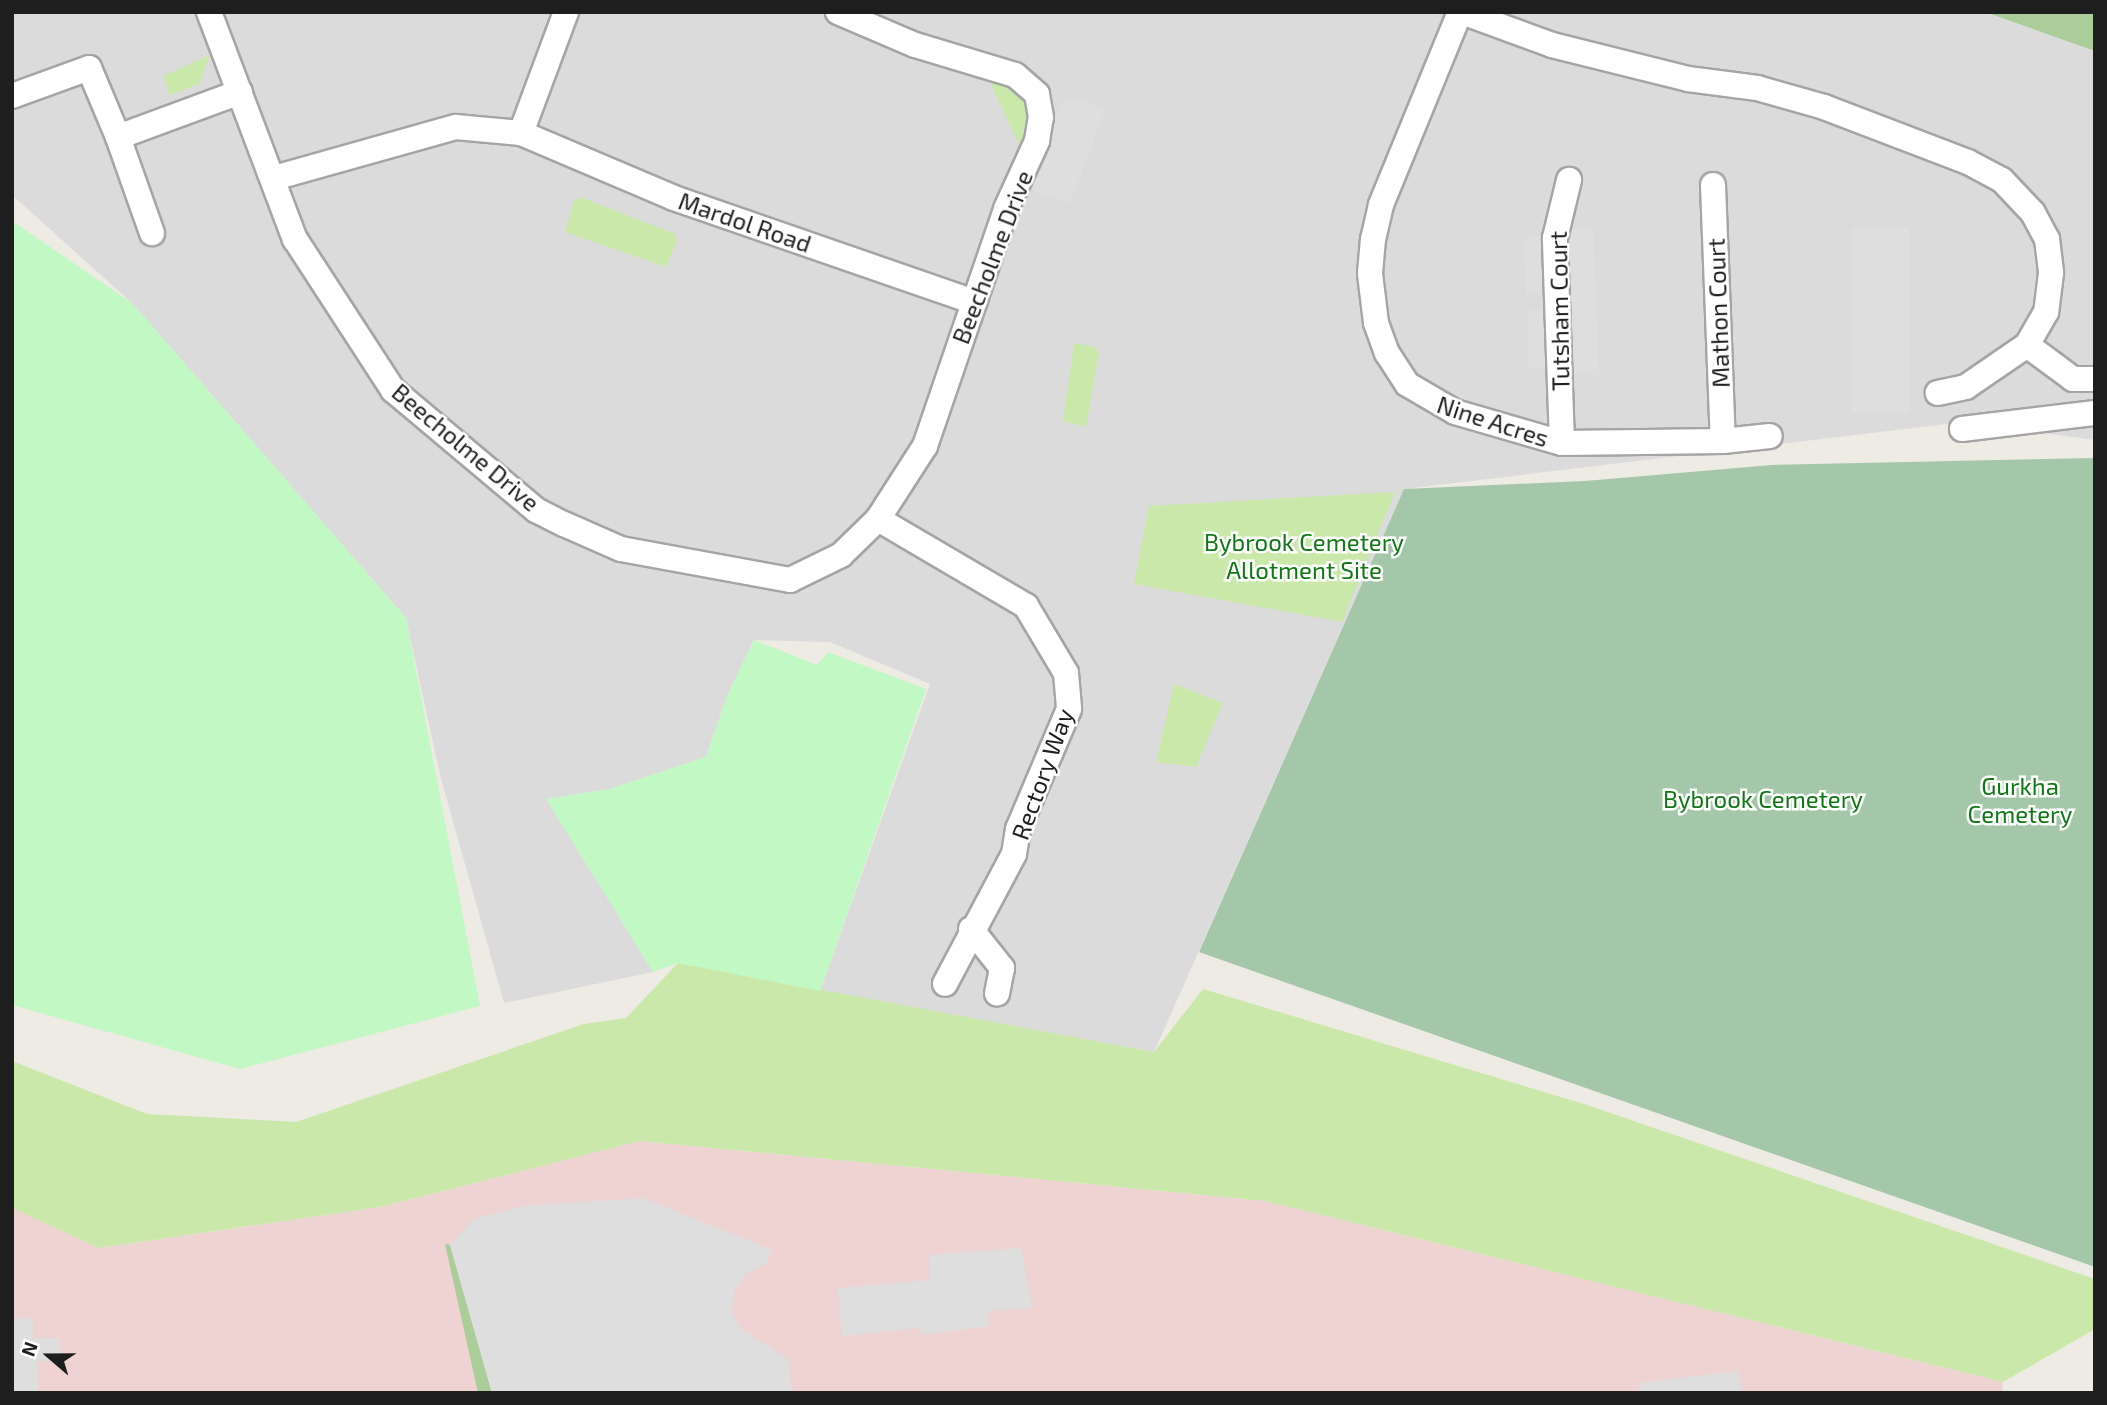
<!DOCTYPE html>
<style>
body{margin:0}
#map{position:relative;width:2107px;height:1405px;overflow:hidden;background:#eeeae4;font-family:"Exo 2",sans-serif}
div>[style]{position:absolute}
.residential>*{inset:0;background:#dcdbdb}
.commercial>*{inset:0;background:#efd3d3}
.grass>*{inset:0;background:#cbe8ab}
.forest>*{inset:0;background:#aacd99}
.cemetery>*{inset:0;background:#a5c7a9}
.park>*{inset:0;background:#c1f8c4}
.parking>*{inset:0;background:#dedede;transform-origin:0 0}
.roads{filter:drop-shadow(2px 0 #a5a5a5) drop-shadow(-2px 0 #a5a5a5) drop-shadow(0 2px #a5a5a5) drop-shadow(0 -2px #a5a5a5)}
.street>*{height:24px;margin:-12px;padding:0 12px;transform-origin:12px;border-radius:12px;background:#fff}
span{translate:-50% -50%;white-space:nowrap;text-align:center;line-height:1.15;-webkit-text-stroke:5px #fff;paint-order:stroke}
.street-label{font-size:24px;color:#1e1e1e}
.park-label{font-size:24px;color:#0e7913}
.frame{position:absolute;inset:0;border:14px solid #1e1e1e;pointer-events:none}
.north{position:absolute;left:14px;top:1321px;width:70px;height:70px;-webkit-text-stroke:5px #fff;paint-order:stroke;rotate:290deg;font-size:19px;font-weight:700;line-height:28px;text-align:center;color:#1e1e1e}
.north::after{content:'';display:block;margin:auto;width:24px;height:32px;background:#1e1e1e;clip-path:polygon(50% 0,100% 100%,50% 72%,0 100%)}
</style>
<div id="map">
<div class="residential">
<div style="clip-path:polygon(12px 12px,2095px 12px,2095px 440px,1963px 422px,1404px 489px,1154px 1052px,820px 991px,930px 684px,830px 642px,754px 640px,727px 696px,706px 757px,610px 789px,547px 799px,653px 972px,504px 1003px,440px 775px,406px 618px,132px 303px,12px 195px)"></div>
</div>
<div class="commercial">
<div style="clip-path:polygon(640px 1141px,1265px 1201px,2003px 1382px,2002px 1393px,12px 1393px,12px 1208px,100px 1248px,380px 1207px)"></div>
</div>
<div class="grass">
<div style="clip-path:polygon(210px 55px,199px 84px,170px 95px,163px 76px)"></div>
<div style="clip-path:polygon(987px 77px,1016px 89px,1030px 108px,1021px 148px)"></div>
<div style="clip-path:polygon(580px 197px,675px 234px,677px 240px,666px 267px,565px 232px,574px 201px)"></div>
<div style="clip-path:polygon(1074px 343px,1095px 347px,1099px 352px,1086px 427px,1063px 421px)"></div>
<div style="clip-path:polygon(1395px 492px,1342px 622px,1134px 584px,1149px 506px)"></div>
<div style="clip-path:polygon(1174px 684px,1223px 703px,1196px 767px,1156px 762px)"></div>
<div style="clip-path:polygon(678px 963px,1154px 1052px,1203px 989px,1584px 1104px,2095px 1279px,2095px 1329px,2003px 1382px,1265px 1201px,640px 1141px,380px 1207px,99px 1248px,12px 1208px,12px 1061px,147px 1114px,296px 1122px,584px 1024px,626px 1018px)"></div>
</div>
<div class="forest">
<div style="clip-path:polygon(1985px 12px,2095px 12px,2095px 51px)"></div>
<div style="clip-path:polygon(445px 1244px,450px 1245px,492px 1393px,478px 1393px)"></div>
</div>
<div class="cemetery">
<div style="clip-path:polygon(2095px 458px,2095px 1267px,1199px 952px,1404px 489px,1585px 481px,1772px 465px)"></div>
</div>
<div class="park">
<div style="clip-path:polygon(12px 221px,132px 303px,406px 618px,480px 1006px,240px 1069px,12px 1005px)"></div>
<div style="clip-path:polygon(754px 640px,817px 665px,828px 652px,926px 689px,820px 991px,678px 963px,653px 972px,546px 799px,610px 789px,706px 757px,727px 696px)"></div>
</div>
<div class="parking">
<div style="clip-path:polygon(1074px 97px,1106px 108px,1070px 203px,1031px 190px,1060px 104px)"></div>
<div style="clip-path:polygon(1593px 225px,1599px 375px,1529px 367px,1528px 311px,1544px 309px,1543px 295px,1526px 294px,1524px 239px)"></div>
<div style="left:1852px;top:228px;width:57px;height:185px"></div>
<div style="clip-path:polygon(642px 1198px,772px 1250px,766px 1264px,746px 1274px,735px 1290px,731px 1310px,740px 1328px,788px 1359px,792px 1393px,492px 1393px,450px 1245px,474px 1219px,523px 1206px)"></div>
<div style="clip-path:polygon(1021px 1248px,1032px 1308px,988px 1311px,989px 1326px,919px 1335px,919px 1328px,842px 1336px,838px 1288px,930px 1280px,929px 1255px)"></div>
<div style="clip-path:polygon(33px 1318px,33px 1338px,59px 1338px,60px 1361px,37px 1361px,38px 1393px,12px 1393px,12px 1319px)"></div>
<div style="clip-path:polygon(1739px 1371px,1742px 1393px,1640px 1393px,1639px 1383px)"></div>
</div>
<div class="roads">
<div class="street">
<div style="left:209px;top:12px;width:243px;rotate:69.3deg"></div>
<div style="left:295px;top:239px;width:180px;rotate:57deg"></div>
<div style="left:393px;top:390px;width:187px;rotate:40deg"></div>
<div style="left:536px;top:510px;width:31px;rotate:27deg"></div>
<div style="left:564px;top:524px;width:62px;rotate:23.7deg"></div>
<div style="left:621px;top:549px;width:172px;rotate:10.4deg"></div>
<div style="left:790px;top:580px;width:57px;rotate:-26.1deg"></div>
<div style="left:841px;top:555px;width:52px;rotate:-44.2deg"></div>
<div style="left:878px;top:519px;width:87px;rotate:-57.2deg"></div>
<div style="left:925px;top:446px;width:250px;rotate:-71.1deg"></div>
<div style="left:1006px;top:209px;width:75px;rotate:-65.5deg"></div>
<div style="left:1037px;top:141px;width:24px;rotate:-81deg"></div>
<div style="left:1041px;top:117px;width:23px;rotate:-100deg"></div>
<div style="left:1037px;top:94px;width:29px;rotate:-139deg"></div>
<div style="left:1015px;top:75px;width:104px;rotate:-163.3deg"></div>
<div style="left:915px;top:45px;width:84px;rotate:-156.8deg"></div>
<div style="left:1460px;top:12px;width:209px;rotate:112.3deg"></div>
<div style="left:1381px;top:205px;width:35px;rotate:103deg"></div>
<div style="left:1373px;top:239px;width:35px;rotate:95deg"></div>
<div style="left:1370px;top:274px;width:49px;rotate:83deg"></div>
<div style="left:1376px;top:323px;width:32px;rotate:70deg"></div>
<div style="left:1387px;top:353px;width:37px;rotate:57deg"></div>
<div style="left:1407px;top:384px;width:56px;rotate:30.3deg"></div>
<div style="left:1455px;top:412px;width:111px;rotate:16.2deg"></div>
<div style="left:1562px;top:443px;width:161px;rotate:-0.7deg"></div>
<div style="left:1723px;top:441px;width:47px;rotate:-6.1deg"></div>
<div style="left:1462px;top:12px;width:96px;rotate:20.1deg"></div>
<div style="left:1552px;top:45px;width:140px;rotate:14deg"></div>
<div style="left:1688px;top:79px;width:70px;rotate:7.4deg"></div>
<div style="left:1757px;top:88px;width:70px;rotate:15.8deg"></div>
<div style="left:1824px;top:107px;width:154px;rotate:20.9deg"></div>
<div style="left:1968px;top:162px;width:38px;rotate:28deg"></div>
<div style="left:2002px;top:180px;width:45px;rotate:46.8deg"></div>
<div style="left:2033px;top:213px;width:30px;rotate:62deg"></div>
<div style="left:2047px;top:239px;width:34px;rotate:83deg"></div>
<div style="left:2051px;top:273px;width:39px;rotate:97deg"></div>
<div style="left:2046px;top:312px;width:38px;rotate:120deg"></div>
<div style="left:2027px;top:345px;width:74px;rotate:145.5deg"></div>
<div style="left:1966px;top:387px;width:29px;rotate:168deg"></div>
<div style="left:12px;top:96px;width:82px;rotate:-20deg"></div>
<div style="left:89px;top:68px;width:75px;rotate:67.2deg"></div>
<div style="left:118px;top:137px;width:130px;rotate:-20.2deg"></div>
<div style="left:521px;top:133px;width:129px;rotate:-69.6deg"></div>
<div style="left:118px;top:137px;width:102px;rotate:70.5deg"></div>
<div style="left:274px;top:178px;width:189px;rotate:-15.7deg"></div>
<div style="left:456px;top:127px;width:65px;rotate:5.3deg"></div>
<div style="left:521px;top:133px;width:166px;rotate:23deg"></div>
<div style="left:674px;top:198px;width:318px;rotate:19.1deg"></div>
<div style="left:1713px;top:185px;width:256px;rotate:87.8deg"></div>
<div style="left:2027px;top:345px;width:57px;rotate:36.5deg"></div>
<div style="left:2073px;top:379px;width:22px"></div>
<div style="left:1962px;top:429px;width:134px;rotate:-6.9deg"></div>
<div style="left:1562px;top:443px;width:205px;rotate:-92deg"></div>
<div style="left:1555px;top:238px;width:60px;rotate:-76.4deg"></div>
<div style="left:878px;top:519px;width:172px;rotate:30.4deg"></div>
<div style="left:1026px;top:606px;width:78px;rotate:59.2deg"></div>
<div style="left:1066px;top:673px;width:36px;rotate:85deg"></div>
<div style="left:1069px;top:709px;width:130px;rotate:113deg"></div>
<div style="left:1018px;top:829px;width:25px;rotate:99deg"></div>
<div style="left:1014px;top:854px;width:147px;rotate:118deg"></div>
<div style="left:971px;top:929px;width:50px;rotate:51.5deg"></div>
<div style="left:1002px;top:968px;width:26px;rotate:101deg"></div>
</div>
</div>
<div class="street-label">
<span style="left:745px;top:222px;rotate:19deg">Mardol Road</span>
<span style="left:992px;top:257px;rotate:-69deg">Beecholme Drive</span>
<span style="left:1559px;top:311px;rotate:-91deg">Tutsham Court</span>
<span style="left:1718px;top:313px;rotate:-92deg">Mathon Court</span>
<span style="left:1493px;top:421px;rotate:18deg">Nine Acres</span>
<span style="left:466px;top:447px;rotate:40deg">Beecholme Drive</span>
<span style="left:1042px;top:774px;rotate:-70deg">Rectory Way</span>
</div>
<div class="park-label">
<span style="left:1304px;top:556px">Bybrook Cemetery<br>Allotment Site</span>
<span style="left:2020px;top:800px">Gurkha<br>Cemetery</span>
<span style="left:1763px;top:799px">Bybrook Cemetery</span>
</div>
<div class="frame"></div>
<div class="north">N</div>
</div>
